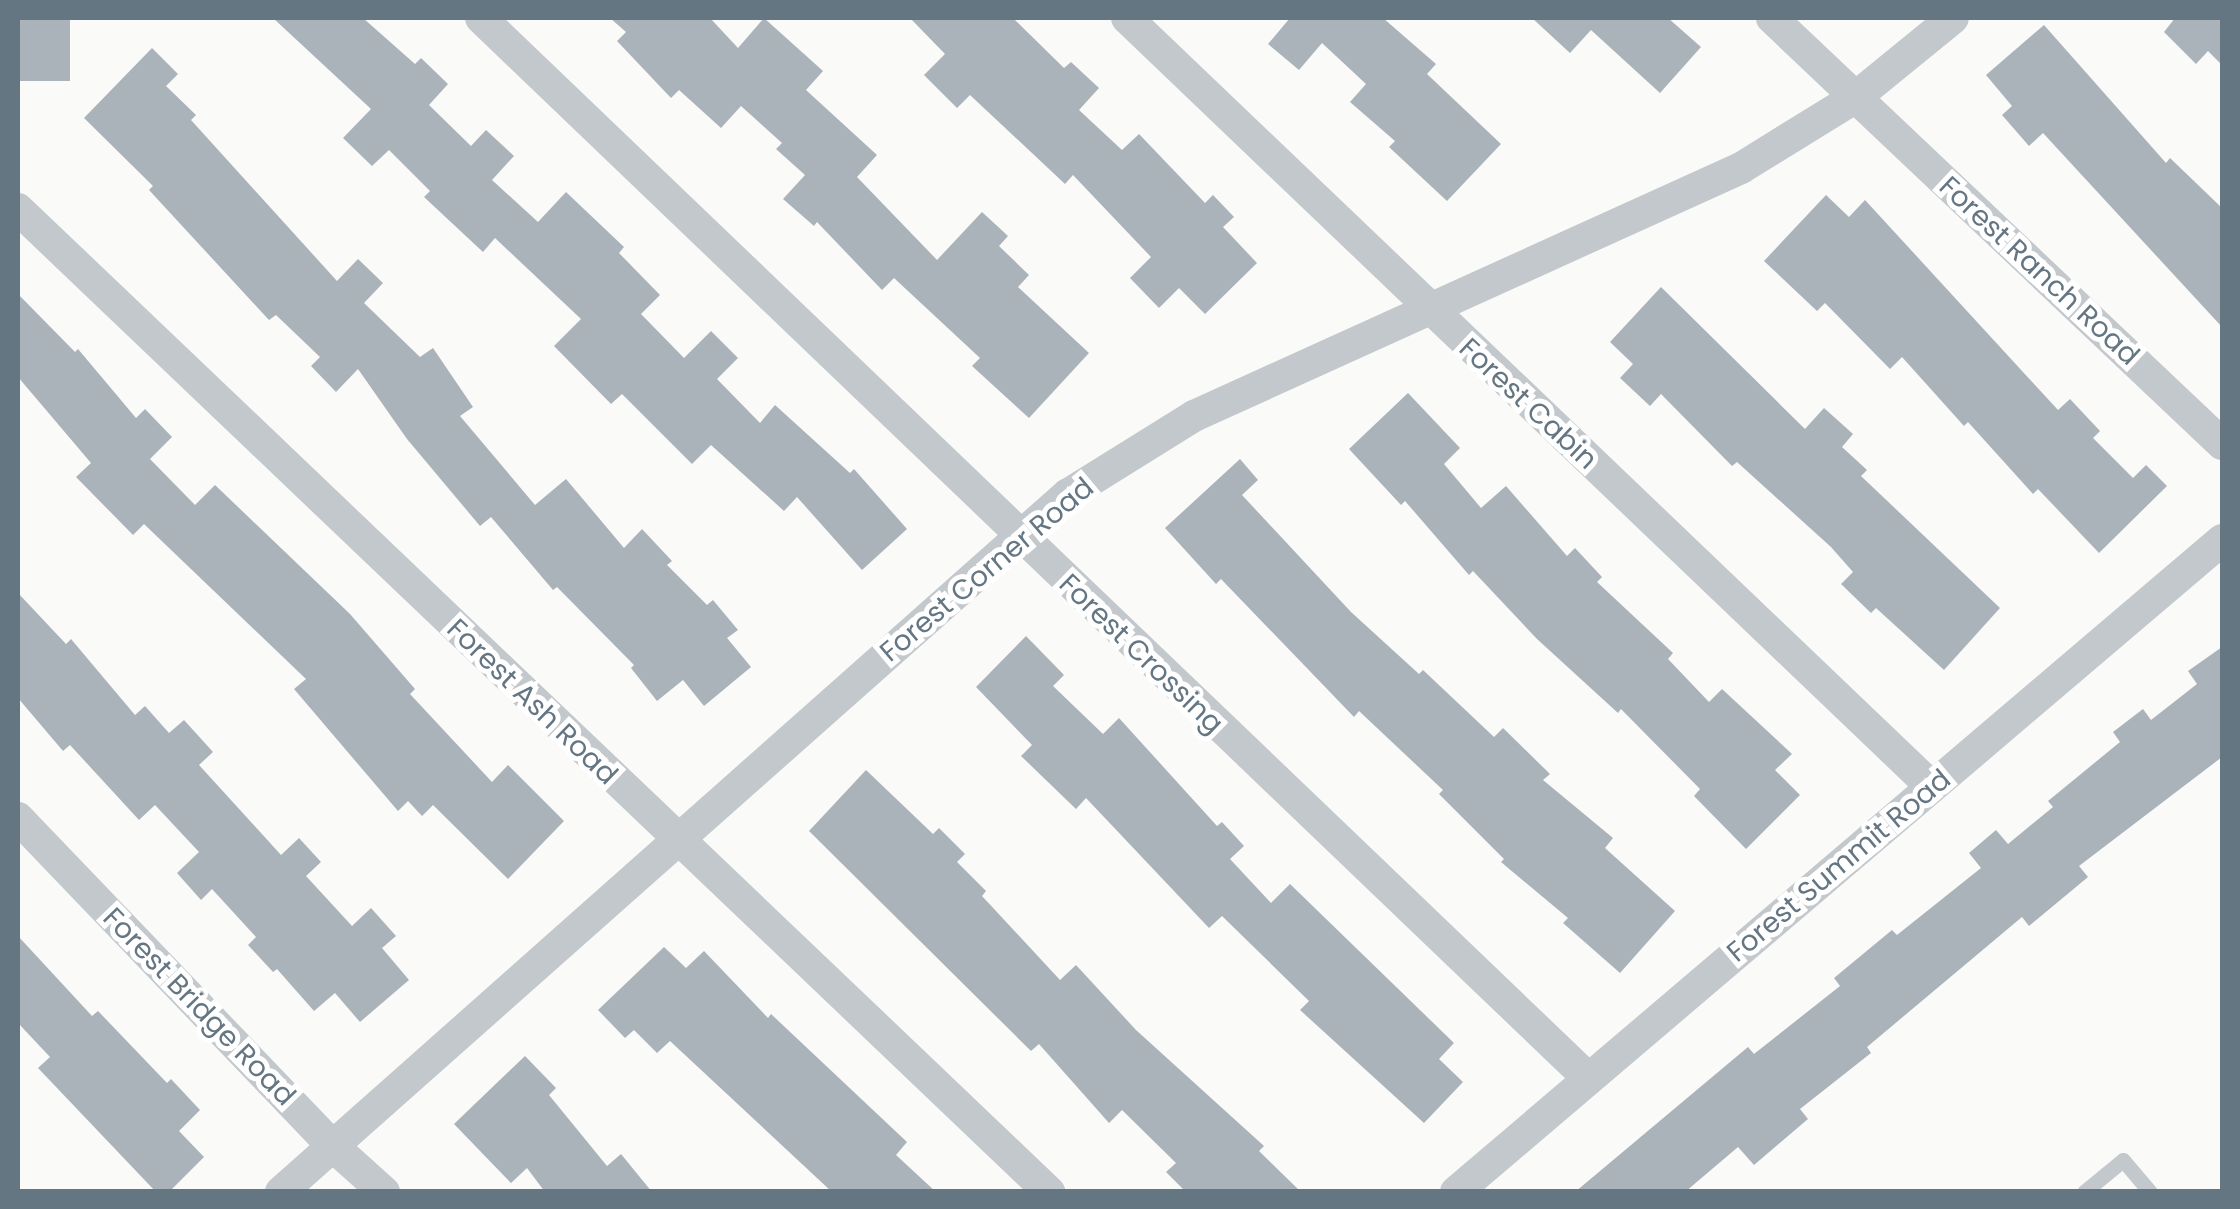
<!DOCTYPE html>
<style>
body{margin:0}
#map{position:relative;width:2240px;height:1209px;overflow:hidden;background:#fafaf8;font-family:Poppins,sans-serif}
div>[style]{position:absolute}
.building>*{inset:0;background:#aab3b9;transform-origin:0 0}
.service>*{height:15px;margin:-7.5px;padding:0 7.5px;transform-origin:7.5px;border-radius:7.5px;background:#c3c8cc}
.minor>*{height:32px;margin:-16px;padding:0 16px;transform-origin:16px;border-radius:16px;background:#c3c8cc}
span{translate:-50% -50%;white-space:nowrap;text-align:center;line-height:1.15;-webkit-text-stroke:10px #fff;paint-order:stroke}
.street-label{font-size:28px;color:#657683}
.frame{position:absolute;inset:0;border:20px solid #657683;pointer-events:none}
</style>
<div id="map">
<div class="building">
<div style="left:18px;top:18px;width:52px;height:63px"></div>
<div style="clip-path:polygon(273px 18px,363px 18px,415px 64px,421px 58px,448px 84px,429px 105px,471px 146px,486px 130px,514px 156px,492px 180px,538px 222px,566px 192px,624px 247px,619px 253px,660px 295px,641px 314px,684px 358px,711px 331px,738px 358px,717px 379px,760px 423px,775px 405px,850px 473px,854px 469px,907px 529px,862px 570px,797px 497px,784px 511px,711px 445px,692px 464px,622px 394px,611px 404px,554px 346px,581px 319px,495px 238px,483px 252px,424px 197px,430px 191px,389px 150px,372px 166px,343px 138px,371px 109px)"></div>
<div style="clip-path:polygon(610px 18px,710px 18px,738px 48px,764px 18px,823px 71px,806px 90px,877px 155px,857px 177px,937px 260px,982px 212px,1008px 236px,999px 246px,1029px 275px,1018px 287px,1089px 353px,1029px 418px,972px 366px,980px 358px,894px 278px,882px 290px,817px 222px,814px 226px,783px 199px,805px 175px,776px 149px,782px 143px,741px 106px,721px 128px,679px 90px,671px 98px,617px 41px,626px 32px)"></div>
<div style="clip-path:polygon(910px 18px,1013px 18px,1064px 68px,1071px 62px,1099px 88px,1079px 110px,1122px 150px,1139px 134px,1205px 203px,1213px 195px,1234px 217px,1223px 227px,1257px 263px,1205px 314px,1179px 288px,1159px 308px,1130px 278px,1151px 257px,1073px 175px,1065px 184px,970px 95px,957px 108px,924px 75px,945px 54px)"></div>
<div style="clip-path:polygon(1290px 18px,1383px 18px,1436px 64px,1427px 74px,1501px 144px,1447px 201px,1389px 147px,1395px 141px,1350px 102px,1366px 84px,1322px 43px,1299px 70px,1268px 44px)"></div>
<div style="clip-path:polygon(1532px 18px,1668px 18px,1701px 47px,1660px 93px,1591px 30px,1570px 53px)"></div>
<div style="clip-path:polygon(2175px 18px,2222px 18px,2222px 65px,2208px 51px,2196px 64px,2164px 32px)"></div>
<div style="clip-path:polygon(2044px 25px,2166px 163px,2170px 158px,2222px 208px,2222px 327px,2043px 133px,2029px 146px,2002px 115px,2012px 106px,1986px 75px)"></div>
<div style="clip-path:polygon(152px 48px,178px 74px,166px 86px,196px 115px,191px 120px,337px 281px,358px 259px,383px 283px,364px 303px,420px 357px,433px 348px,473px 407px,460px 416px,535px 505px,566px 479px,624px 548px,642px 529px,672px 561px,667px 565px,707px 605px,713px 600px,738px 630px,727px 638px,751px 667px,704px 706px,683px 680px,657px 701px,631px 668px,634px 665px,557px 587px,553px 590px,491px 517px,480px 526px,407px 439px,358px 369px,336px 392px,311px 366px,320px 357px,276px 315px,269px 320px,149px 190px,153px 186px,84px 118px)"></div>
<div style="clip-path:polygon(1826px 195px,1849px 217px,1865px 200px,2058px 410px,2070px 399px,2100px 431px,2093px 438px,2133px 478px,2146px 465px,2167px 486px,2099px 553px,2038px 489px,2033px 494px,1968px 422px,1964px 426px,1902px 357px,1890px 369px,1825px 303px,1817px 311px,1764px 261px)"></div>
<div style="clip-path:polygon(1661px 287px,1805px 429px,1824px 408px,1853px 434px,1842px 447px,1867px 470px,1861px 476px,2000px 608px,1944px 670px,1876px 608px,1871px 613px,1841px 584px,1853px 572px,1831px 547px,1737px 462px,1732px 466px,1661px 394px,1650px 406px,1620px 378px,1633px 364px,1610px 342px)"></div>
<div style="clip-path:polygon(18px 294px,75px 352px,78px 349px,136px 418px,145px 409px,172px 437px,150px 459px,195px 505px,215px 485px,350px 614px,415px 689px,410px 694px,492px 782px,508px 765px,564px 821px,508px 879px,433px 805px,422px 816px,408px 801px,398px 811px,294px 689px,306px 679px,144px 524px,133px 535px,76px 477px,91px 463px,18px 377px)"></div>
<div style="clip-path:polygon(1408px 393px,1460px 448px,1444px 464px,1481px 508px,1506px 486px,1567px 556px,1575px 548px,1602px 577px,1597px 582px,1673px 653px,1668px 659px,1709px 702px,1722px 689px,1792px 754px,1775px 770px,1800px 795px,1746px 849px,1694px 796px,1700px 789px,1621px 709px,1618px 713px,1537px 639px,1473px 571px,1469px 575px,1405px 501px,1401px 505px,1349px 449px)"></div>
<div style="clip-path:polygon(1240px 459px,1258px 480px,1242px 495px,1351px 612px,1419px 674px,1423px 670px,1494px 737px,1503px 728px,1550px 774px,1543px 780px,1613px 838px,1605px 848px,1675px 911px,1620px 973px,1563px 923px,1568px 918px,1501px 862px,1504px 859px,1439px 794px,1443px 790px,1359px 711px,1354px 717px,1221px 579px,1216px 584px,1165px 528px)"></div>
<div style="clip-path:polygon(18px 593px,66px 644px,71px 639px,135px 715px,145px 706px,169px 733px,184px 720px,213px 752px,199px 765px,281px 855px,299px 838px,321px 862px,306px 876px,352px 926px,371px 908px,396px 936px,382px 948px,409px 980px,360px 1022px,335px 993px,314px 1011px,277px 969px,273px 972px,248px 945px,256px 937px,212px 889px,201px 900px,177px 873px,199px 852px,155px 805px,139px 820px,70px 745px,63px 751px,18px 698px)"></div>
<div style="clip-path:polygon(1026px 636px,1064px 675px,1053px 686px,1103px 734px,1119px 718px,1217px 826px,1222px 822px,1244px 846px,1230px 859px,1271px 903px,1290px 884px,1454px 1043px,1439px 1059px,1463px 1082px,1424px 1123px,1300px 1010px,1309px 1001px,1222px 916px,1209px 928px,1086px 798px,1076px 809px,1021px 756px,1032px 745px,976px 687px)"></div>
<div style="clip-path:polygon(2222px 647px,2222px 757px,2079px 866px,2088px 877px,2029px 926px,2022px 917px,1867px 1047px,1871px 1053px,1800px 1109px,1808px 1119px,1754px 1165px,1738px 1147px,1685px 1192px,1575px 1192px,1748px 1047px,1754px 1054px,1840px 986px,1834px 978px,1892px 930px,1897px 935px,1981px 868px,1969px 853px,1996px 830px,2008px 844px,2053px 807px,2048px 801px,2120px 742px,2113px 732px,2143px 709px,2151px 720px,2197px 684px,2188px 671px)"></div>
<div style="clip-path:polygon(866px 770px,933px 834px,939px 828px,965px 854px,957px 862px,986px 891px,982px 896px,1060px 980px,1076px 965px,1136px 1030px,1264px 1146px,1259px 1151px,1301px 1192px,1186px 1192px,1166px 1172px,1176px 1163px,1122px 1110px,1109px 1123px,1039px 1044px,1031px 1051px,809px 831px)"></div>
<div style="clip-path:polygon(18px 936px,92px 1016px,98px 1011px,167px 1083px,171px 1079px,200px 1110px,179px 1131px,204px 1157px,169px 1192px,156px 1192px,38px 1068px,50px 1057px,18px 1023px)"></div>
<div style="clip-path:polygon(664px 947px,686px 968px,704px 951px,768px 1018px,771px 1014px,907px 1142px,896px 1155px,936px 1192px,832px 1192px,670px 1041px,657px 1053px,634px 1030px,625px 1038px,598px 1010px)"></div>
<div style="clip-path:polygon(525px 1056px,556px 1088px,549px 1095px,607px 1166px,621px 1154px,652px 1192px,545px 1192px,527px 1168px,511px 1183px,454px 1124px)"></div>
</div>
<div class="service">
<div style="left:2084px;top:1192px;width:50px;rotate:-39.4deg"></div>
<div style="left:2123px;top:1160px;width:42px;rotate:49.8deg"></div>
</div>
<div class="minor">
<div style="left:481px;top:18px;width:1533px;rotate:43.76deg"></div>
<div style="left:1127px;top:18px;width:1113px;rotate:43.69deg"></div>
<div style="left:1772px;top:18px;width:620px;rotate:43.43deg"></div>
<div style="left:18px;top:209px;width:1425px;rotate:43.63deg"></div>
<div style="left:18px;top:818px;width:458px;rotate:46.2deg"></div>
<div style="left:335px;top:1148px;width:66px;rotate:41.9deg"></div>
<div style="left:281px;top:1192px;width:1051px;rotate:-41.57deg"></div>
<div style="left:1067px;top:495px;width:150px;rotate:-31.9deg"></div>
<div style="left:1194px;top:416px;width:601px;rotate:-24.39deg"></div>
<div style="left:1741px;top:168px;width:135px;rotate:-31.7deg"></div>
<div style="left:1856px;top:97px;width:125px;rotate:-39.2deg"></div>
<div style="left:1456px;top:1192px;width:1006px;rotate:-40.4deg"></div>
</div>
<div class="street-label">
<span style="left:2039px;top:271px;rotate:43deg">Forest Ranch Road</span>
<span style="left:1528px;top:404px;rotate:43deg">Forest Cabin</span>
<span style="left:987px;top:570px;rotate:-40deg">Forest Corner Road</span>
<span style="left:1141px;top:654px;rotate:44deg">Forest Crossing</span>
<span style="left:532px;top:702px;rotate:44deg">Forest Ash Road</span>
<span style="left:1839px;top:866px;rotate:-40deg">Forest Summit Road</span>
<span style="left:199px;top:1007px;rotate:46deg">Forest Bridge Road</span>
</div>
<div class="frame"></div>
</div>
